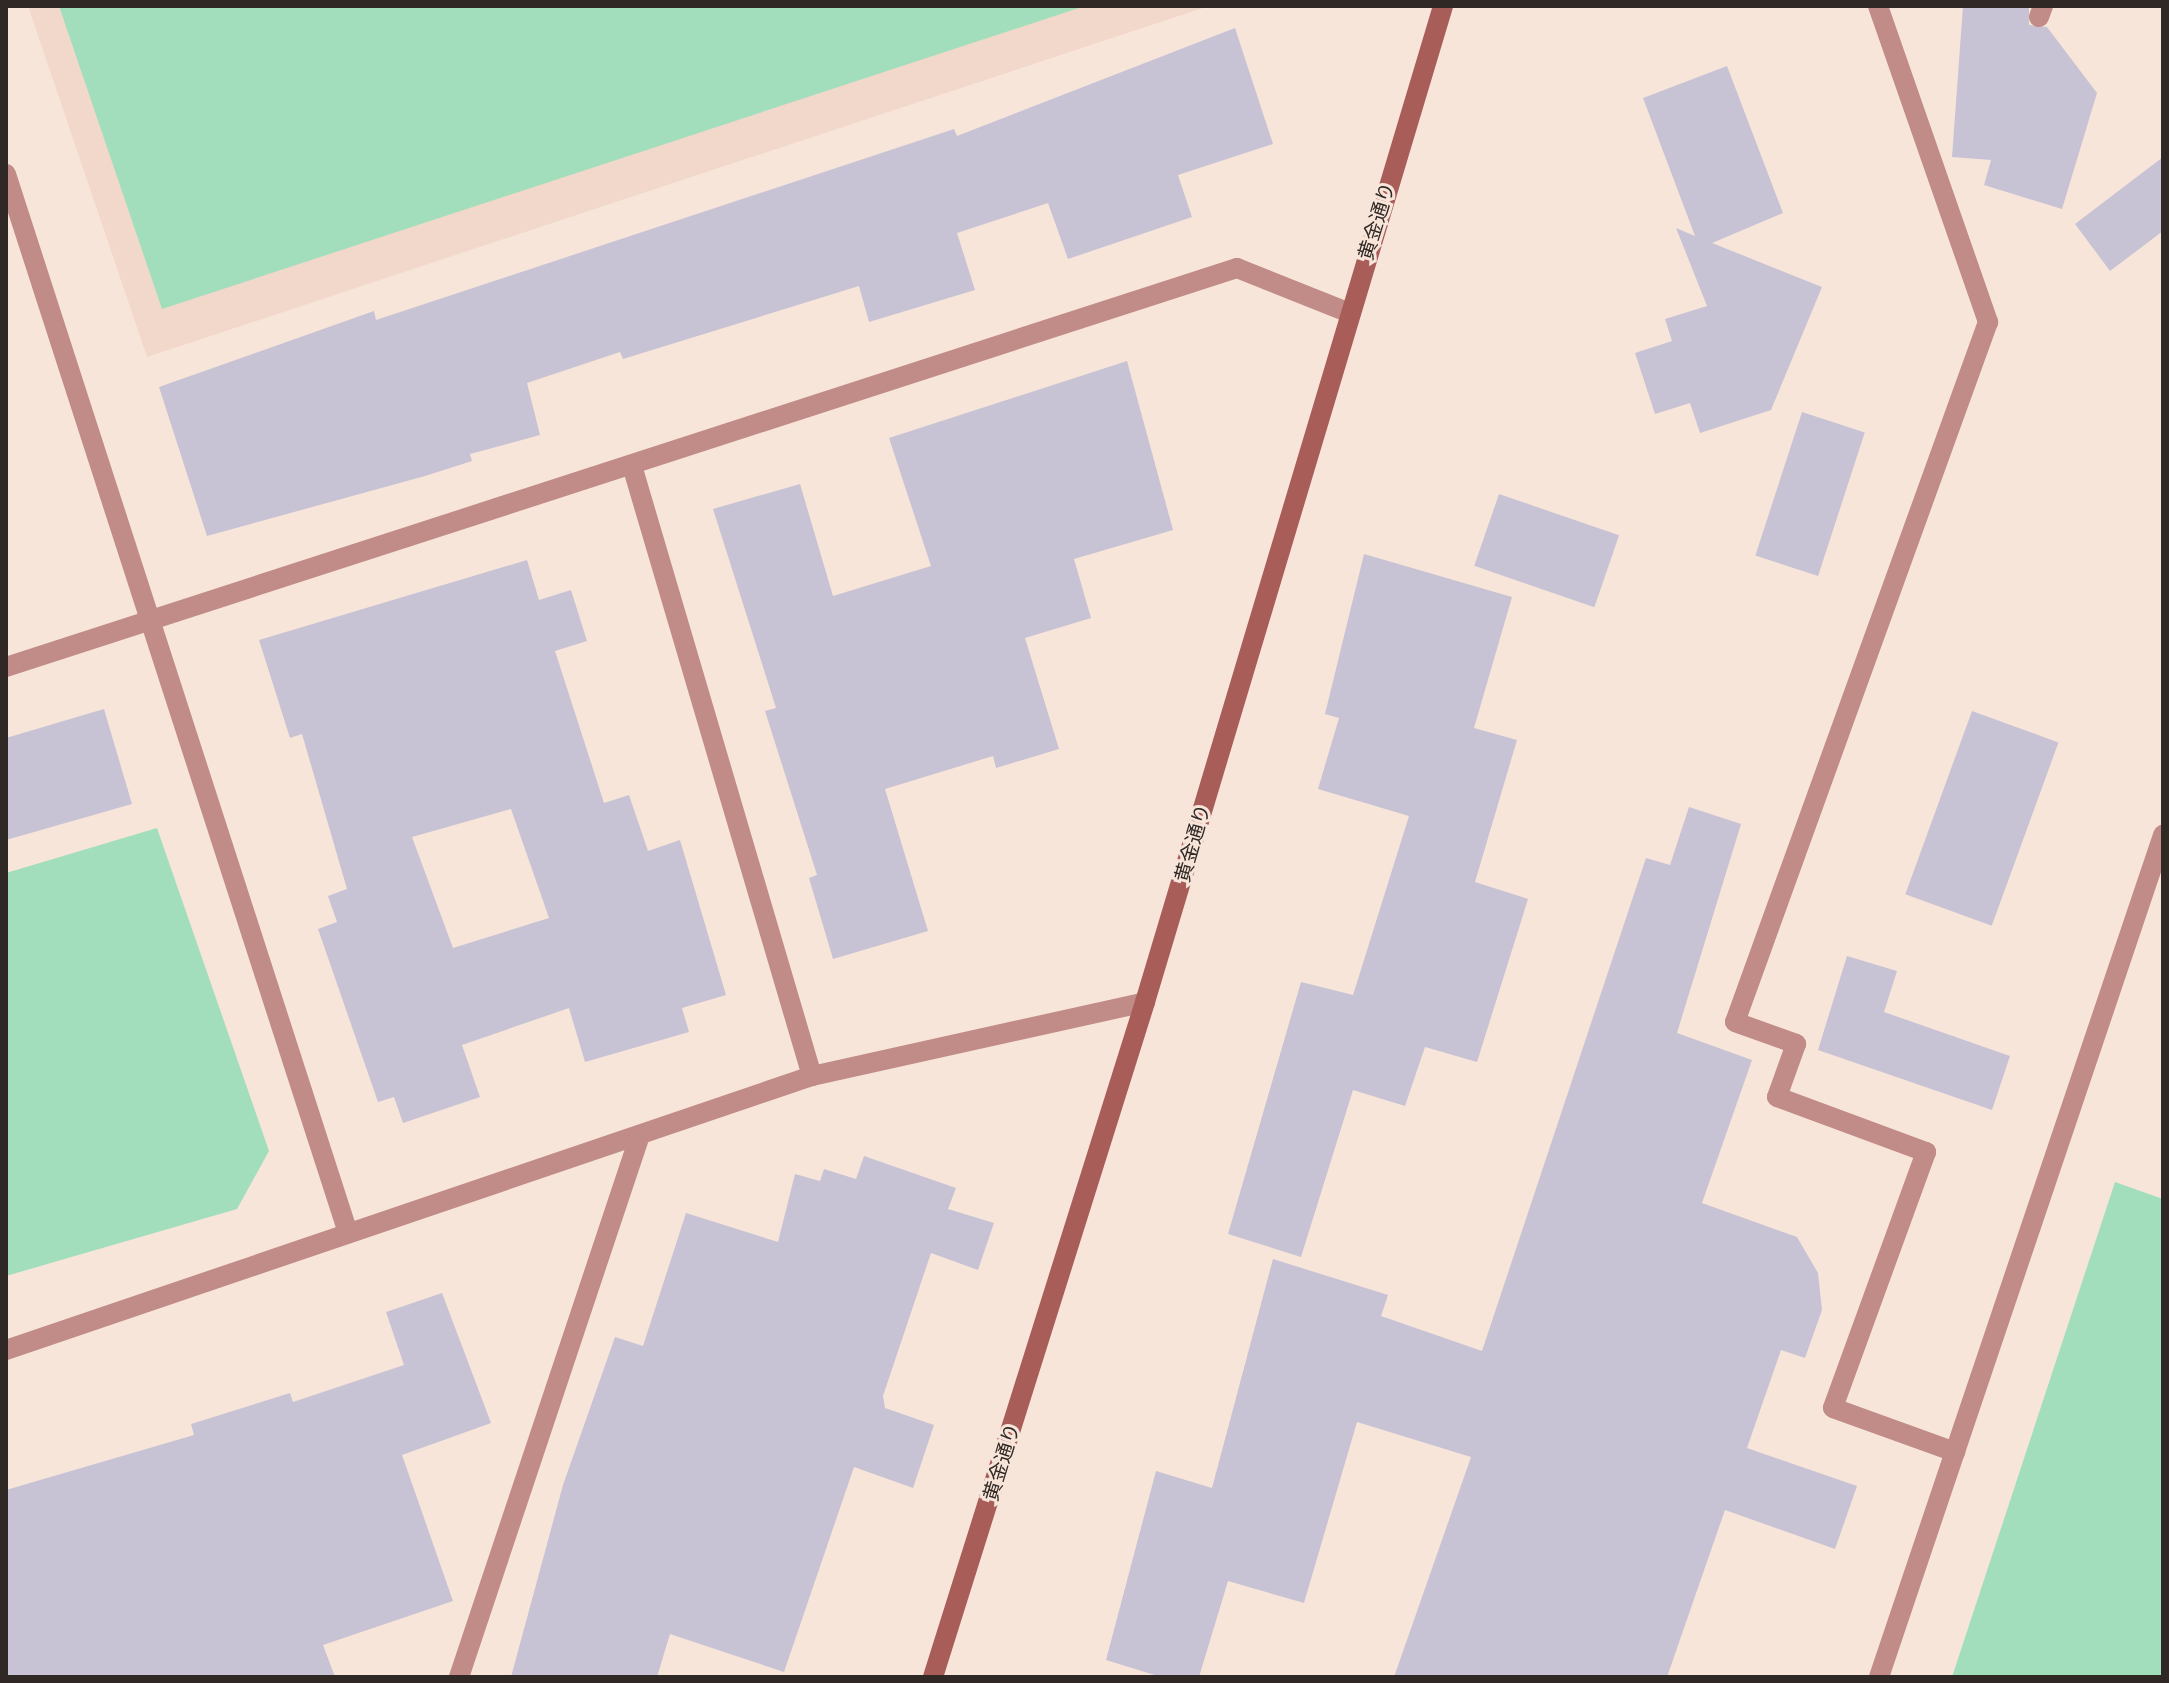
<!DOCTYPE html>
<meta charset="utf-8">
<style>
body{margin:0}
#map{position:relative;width:2169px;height:1683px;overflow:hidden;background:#f8e5da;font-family:Mulish,"Noto Sans JP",sans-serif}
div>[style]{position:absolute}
.built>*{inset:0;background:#f2d8ca}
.green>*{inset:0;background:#a2debc}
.building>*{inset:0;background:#c7c3d4;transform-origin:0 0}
.lane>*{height:20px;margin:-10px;padding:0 10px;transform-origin:10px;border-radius:10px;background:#c18c87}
.street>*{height:20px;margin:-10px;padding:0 10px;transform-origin:10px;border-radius:10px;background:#c18c87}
.secondary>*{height:20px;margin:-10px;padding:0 10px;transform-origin:10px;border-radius:10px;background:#a95d59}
span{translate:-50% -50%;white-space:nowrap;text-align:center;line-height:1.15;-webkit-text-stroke:6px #f8e5da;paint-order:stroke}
.street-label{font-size:20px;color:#2f2824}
.frame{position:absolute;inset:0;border:8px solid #2f2824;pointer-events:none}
</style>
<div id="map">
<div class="built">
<div style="clip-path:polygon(28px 6px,1209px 6px,147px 357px)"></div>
</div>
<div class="green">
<div style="clip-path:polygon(59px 6px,1085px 6px,162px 309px)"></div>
<div style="clip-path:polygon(157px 828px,269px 1151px,237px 1209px,6px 1276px,6px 873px)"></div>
<div style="clip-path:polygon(2115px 1182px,2163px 1199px,2163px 1677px,1952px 1677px)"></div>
</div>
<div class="building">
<div style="clip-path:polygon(1963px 6px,2029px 6px,2029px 25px,2047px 27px,2097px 93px,2062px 209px,1984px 185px,1991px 160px,1952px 157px)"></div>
<div style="clip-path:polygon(1235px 28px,1273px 144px,1178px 175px,1192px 217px,1068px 259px,1048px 203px,957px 233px,975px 290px,869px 322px,859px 286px,623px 359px,620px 352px,527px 383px,540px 435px,470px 454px,472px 461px,425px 476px,207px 536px,159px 387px,374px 311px,376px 320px,954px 129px,957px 136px)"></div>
<div style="clip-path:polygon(1727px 66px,1783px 213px,1712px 243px,1822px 287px,1771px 410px,1700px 433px,1690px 403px,1655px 414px,1635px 353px,1672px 341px,1665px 319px,1707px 306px,1676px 228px,1695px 236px,1643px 98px)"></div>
<div style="clip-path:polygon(2163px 157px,2163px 231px,2110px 271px,2075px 224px)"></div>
<div style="clip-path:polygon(1127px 361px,1173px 530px,1074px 559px,1091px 618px,1025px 638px,1059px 749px,996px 768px,993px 756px,885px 789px,928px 931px,833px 959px,809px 878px,817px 875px,765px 711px,776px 708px,713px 509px,800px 484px,833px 596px,931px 566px,889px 438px)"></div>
<div style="left:1802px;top:412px;width:66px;height:151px;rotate:18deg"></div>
<div style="left:1499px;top:494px;width:127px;height:76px;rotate:19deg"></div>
<div style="clip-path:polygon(1364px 554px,1512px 597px,1474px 728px,1517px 740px,1475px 882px,1528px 899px,1477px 1062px,1425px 1047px,1405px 1106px,1353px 1090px,1301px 1257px,1228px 1234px,1301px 982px,1353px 995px,1409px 816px,1318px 789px,1339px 718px,1325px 714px)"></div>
<div style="clip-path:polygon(evenodd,527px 560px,539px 600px,571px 590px,587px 641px,555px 651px,604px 803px,629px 795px,648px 851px,680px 840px,726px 995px,682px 1008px,689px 1032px,585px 1062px,569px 1008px,462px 1045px,480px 1097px,403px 1123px,394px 1097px,378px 1102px,318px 929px,337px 922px,328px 896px,347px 889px,302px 734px,290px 738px,259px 640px,527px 560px,511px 809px,549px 918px,453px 948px,412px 837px,511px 809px)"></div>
<div style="clip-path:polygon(104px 709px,132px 804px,6px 840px,6px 738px)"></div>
<div style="left:1972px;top:711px;width:92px;height:195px;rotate:20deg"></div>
<div style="clip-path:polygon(1689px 807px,1741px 824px,1677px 1033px,1752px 1060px,1702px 1203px,1797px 1237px,1818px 1273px,1822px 1310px,1805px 1358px,1781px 1350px,1747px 1448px,1857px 1486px,1835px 1549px,1725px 1510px,1667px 1677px,1394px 1677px,1471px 1457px,1357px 1422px,1304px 1603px,1228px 1581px,1199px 1677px,1161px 1677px,1106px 1660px,1156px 1471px,1212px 1488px,1273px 1259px,1388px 1295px,1381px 1316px,1482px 1351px,1646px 858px,1670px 865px)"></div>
<div style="clip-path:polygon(1847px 956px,1897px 971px,1884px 1012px,2010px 1056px,1992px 1110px,1818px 1050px)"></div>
<div style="clip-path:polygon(864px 1156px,956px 1188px,948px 1209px,994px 1223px,978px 1270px,931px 1253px,883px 1396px,885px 1408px,934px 1425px,913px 1488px,854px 1467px,784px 1672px,670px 1634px,657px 1677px,511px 1677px,563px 1485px,615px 1337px,643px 1346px,686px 1213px,778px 1242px,795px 1174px,820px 1181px,824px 1169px,856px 1179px)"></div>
<div style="clip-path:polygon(442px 1293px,491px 1423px,402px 1455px,453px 1601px,323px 1645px,335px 1677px,6px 1677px,6px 1490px,194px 1435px,191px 1424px,290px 1393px,293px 1402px,404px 1365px,386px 1312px)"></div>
</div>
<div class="lane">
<div style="left:1878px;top:6px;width:335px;rotate:70.8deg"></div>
<div style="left:1988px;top:322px;width:744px;rotate:109.87deg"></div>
<div style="left:1735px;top:1022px;width:65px;rotate:19.8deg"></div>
<div style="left:1796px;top:1044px;width:56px;rotate:109.7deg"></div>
<div style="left:1777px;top:1097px;width:159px;rotate:20.3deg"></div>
<div style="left:1926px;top:1152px;width:272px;rotate:110deg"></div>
<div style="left:1833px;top:1408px;width:130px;rotate:19.8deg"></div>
<div style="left:2039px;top:17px;width:12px;rotate:-70deg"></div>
</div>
<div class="street">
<div style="left:6px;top:174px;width:1110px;rotate:72.1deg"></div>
<div style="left:633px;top:469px;width:633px;rotate:73.57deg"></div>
<div style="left:6px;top:667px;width:1294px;rotate:-17.96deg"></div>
<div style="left:1237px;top:268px;width:118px;rotate:21.8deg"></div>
<div style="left:6px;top:1350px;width:851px;rotate:-18.78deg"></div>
<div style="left:812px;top:1076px;width:341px;rotate:-12.5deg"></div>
<div style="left:459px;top:1677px;width:568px;rotate:-71.53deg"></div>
<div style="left:1879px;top:1677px;width:889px;rotate:-71.36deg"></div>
</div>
<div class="secondary">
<div style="left:933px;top:1677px;width:708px;rotate:-72.56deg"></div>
<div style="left:1145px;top:1002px;width:1040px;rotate:-73.34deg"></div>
</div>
<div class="street-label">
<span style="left:1376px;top:221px;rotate:-73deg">黄金通り</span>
<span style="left:1192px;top:843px;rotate:-74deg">黄金通り</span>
<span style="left:1001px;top:1462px;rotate:-73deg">黄金通り</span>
</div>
<div class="frame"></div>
</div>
